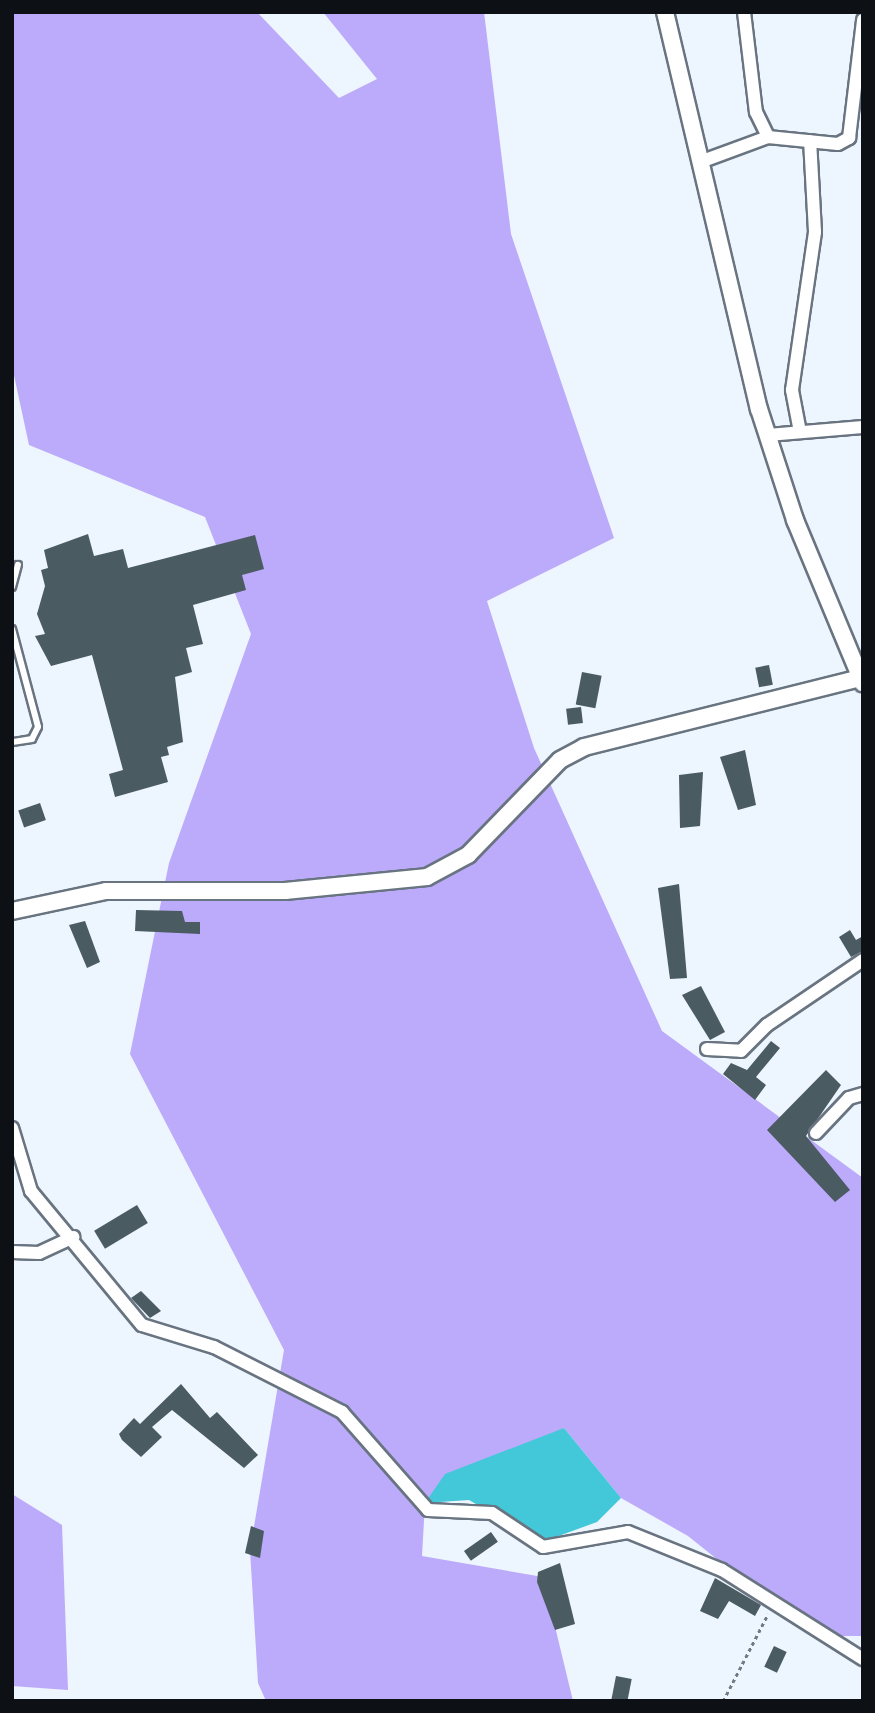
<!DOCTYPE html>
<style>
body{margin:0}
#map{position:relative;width:875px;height:1713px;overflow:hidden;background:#edf5fe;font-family:Quicksand,sans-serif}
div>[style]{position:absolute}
.forest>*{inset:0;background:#bcaafb}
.water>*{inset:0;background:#42c8d9}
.building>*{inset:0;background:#4b5b62;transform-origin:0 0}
.path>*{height:2.5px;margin-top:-1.25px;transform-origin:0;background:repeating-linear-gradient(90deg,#73797f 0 3.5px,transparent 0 7px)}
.roads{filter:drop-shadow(2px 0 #697481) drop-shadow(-2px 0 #697481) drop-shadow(0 2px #697481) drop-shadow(0 -2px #697481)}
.service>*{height:6px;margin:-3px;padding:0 3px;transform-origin:3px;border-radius:3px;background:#fff}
.minor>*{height:12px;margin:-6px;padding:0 6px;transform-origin:6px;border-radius:6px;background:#fff}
.tertiary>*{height:16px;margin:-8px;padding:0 8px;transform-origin:8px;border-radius:8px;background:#fff}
span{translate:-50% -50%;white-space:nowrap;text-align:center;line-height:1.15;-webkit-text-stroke:7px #edf5fe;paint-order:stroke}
.frame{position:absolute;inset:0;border:14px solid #0d1116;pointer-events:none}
</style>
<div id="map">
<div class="forest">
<div style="clip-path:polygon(12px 12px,257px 12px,339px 98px,377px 79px,323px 12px,484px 12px,511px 234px,614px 538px,487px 601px,534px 748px,662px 1031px,863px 1178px,863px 1636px,813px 1636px,688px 1536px,621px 1498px,564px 1428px,425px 1503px,422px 1556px,543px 1577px,573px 1701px,266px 1701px,258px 1683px,250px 1550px,284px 1350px,130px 1054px,169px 863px,251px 634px,205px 517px,29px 445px,12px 366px)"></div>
<div style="clip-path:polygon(12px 1494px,62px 1525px,68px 1690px,12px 1686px)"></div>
</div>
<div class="water">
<div style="clip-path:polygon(564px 1428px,621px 1498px,597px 1522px,542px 1542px,469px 1500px,425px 1503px,445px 1474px)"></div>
</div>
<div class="building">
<div style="clip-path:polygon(88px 534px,94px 556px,123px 549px,128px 568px,255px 535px,264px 569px,242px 575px,246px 590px,193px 605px,203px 644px,186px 648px,192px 672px,175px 677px,183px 742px,167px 747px,169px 755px,161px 757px,168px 782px,115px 797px,109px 774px,123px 770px,92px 655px,51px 666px,35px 636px,45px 634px,37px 614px,45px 586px,41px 570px,48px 568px,44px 550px)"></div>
<div style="left:769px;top:665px;width:20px;height:14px;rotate:79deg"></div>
<div style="left:582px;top:672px;width:20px;height:33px;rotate:11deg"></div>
<div style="left:581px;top:707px;width:16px;height:15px;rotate:83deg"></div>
<div style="clip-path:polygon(745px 750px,756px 805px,738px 810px,720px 757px)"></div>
<div style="clip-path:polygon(703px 772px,700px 826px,680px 828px,679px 775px)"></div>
<div style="left:40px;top:803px;width:18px;height:23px;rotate:71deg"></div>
<div style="clip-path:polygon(679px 884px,687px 978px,670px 979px,658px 888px)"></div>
<div style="clip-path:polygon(136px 910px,182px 911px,185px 922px,200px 922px,200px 934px,135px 931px)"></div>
<div style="clip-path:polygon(85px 921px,100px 962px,87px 968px,69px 925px)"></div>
<div style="clip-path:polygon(850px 930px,856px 940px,863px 936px,863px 951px,851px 957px,839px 937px)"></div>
<div style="clip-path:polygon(701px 986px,725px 1032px,710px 1040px,682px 995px)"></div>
<div style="clip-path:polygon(771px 1041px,780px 1048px,756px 1077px,766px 1085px,755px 1100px,723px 1074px,731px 1063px,747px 1070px)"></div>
<div style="clip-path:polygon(826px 1070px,841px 1085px,806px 1136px,850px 1190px,835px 1202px,767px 1130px)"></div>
<div style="left:137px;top:1205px;width:21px;height:50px;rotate:59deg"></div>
<div style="clip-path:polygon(141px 1291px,161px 1311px,150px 1318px,131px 1298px)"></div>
<div style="clip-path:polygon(181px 1384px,210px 1418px,217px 1412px,258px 1455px,244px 1468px,172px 1410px,152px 1427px,162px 1437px,141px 1457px,122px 1440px,119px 1434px,134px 1418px,140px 1424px)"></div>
<div style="clip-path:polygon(251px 1526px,264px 1531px,260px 1558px,245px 1553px)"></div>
<div style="left:491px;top:1532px;width:12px;height:33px;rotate:55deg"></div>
<div style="clip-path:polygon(560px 1563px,575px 1624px,555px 1630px,537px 1582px,538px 1572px)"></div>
<div style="clip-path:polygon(715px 1578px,761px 1605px,755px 1616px,729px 1601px,718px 1619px,700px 1611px)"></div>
<div style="left:774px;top:1646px;width:14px;height:23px;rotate:25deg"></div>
<div style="left:616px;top:1676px;width:16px;height:24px;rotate:11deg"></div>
</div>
<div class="path">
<div style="left:723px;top:1701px;width:98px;rotate:-62.7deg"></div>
</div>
<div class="roads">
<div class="service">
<div style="left:12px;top:587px;width:23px;rotate:-75deg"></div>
<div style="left:12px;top:629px;width:101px;rotate:75.1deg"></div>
<div style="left:38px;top:727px;width:13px;rotate:117deg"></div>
<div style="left:32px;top:739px;width:20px;rotate:171deg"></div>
</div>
<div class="minor">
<div style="left:744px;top:12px;width:101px;rotate:83.2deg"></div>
<div style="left:756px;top:112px;width:28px;rotate:64deg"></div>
<div style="left:700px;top:162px;width:72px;rotate:-20.2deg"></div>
<div style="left:768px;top:137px;width:70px;rotate:5.7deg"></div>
<div style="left:838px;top:144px;width:13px;rotate:-29deg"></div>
<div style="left:849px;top:138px;width:119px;rotate:-83.2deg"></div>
<div style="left:800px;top:432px;width:43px;rotate:-100.8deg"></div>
<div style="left:792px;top:390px;width:160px;rotate:-81.7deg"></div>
<div style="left:815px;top:232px;width:91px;rotate:-93.1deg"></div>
<div style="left:768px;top:435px;width:95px;rotate:-4.8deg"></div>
<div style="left:707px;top:1049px;width:34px;rotate:3deg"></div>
<div style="left:741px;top:1051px;width:37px;rotate:-45deg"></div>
<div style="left:767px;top:1025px;width:116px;rotate:-34.1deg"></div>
<div style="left:12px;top:1128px;width:66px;rotate:73.2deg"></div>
<div style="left:31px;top:1191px;width:174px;rotate:50.4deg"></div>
<div style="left:142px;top:1325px;width:75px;rotate:17deg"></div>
<div style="left:214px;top:1347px;width:144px;rotate:26.9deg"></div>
<div style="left:342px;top:1412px;width:130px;rotate:48.7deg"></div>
<div style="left:428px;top:1510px;width:64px;rotate:2.7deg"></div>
<div style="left:492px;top:1513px;width:61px;rotate:33.7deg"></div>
<div style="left:543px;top:1547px;width:86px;rotate:-10deg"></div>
<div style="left:628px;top:1532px;width:101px;rotate:22deg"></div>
<div style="left:722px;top:1570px;width:167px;rotate:32.3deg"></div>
<div style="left:816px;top:1133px;width:48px;rotate:-46.7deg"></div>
<div style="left:849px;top:1098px;width:15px;rotate:-16deg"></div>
<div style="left:12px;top:1252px;width:27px;rotate:2deg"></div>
<div style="left:39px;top:1253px;width:38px;rotate:-25deg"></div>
</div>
<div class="tertiary">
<div style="left:665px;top:12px;width:408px;rotate:76.7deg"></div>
<div style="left:759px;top:409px;width:117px;rotate:72deg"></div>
<div style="left:795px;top:520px;width:177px;rotate:67.4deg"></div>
<div style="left:12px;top:911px;width:96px;rotate:-12deg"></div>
<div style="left:106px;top:891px;width:179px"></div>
<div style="left:285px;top:891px;width:143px;rotate:-5.6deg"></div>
<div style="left:427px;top:877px;width:47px;rotate:-28.2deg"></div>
<div style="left:468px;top:855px;width:132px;rotate:-45.9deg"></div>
<div style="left:560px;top:760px;width:27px;rotate:-28deg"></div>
<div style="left:584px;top:747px;width:284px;rotate:-14deg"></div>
</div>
</div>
<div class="frame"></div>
</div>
